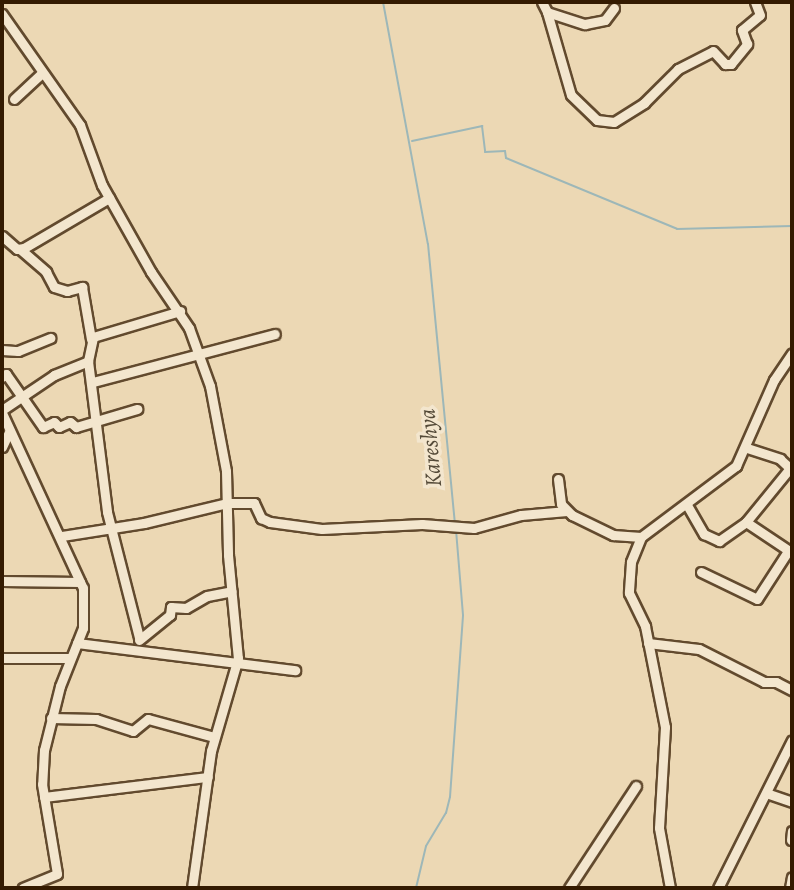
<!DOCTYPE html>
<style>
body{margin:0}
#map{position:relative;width:794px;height:890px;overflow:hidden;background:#ecd8b4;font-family:Alegreya,serif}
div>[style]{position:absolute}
.stream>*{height:2px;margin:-1px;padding:0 1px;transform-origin:1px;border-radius:1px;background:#9db7b8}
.roads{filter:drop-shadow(2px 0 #624a2e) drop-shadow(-2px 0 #624a2e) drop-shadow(0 2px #624a2e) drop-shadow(0 -2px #624a2e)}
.minor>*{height:9px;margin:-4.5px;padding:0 4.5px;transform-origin:4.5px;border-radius:4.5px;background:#f3e6ce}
span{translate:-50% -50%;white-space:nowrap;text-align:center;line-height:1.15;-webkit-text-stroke:7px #f3e6ce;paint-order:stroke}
.water-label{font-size:23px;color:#544a38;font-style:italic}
.frame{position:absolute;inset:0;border:4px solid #341b01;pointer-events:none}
</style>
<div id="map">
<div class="stream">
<div style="left:383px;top:2px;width:246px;rotate:79.5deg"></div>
<div style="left:428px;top:244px;width:281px;rotate:84.5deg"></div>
<div style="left:412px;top:141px;width:72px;rotate:-12.1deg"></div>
<div style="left:482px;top:126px;width:26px;rotate:83deg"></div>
<div style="left:485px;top:152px;width:20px;rotate:-3deg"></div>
<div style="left:505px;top:151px;width:7px;rotate:82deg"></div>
<div style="left:506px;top:158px;width:185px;rotate:22.5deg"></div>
<div style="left:677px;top:229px;width:115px;rotate:-1.5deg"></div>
<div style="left:416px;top:888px;width:43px;rotate:-76.6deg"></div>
<div style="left:426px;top:846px;width:39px;rotate:-59deg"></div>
<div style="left:446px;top:813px;width:16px;rotate:-76deg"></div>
<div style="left:450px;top:797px;width:182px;rotate:-85.9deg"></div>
<div style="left:463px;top:615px;width:85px;rotate:-94.7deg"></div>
</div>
<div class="roads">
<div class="minor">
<div style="left:542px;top:2px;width:11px;rotate:63deg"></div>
<div style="left:547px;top:12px;width:40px;rotate:18deg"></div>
<div style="left:585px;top:24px;width:20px;rotate:-11deg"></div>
<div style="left:605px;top:20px;width:15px;rotate:-53deg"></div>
<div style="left:547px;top:12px;width:86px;rotate:73.9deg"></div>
<div style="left:571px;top:95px;width:36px;rotate:44deg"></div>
<div style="left:597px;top:120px;width:17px;rotate:7deg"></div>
<div style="left:614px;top:122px;width:36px;rotate:-32deg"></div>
<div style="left:644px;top:103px;width:48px;rotate:-45deg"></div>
<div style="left:678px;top:69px;width:39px;rotate:-27deg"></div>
<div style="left:713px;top:51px;width:18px;rotate:47deg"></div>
<div style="left:725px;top:64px;width:6px"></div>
<div style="left:731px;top:64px;width:26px;rotate:-51deg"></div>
<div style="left:747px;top:44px;width:15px;rotate:-110deg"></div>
<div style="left:742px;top:30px;width:23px;rotate:-40deg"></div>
<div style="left:760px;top:15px;width:14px;rotate:-111deg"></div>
<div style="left:2px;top:14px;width:136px;rotate:54.9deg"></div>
<div style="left:80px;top:125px;width:64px;rotate:69.9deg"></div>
<div style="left:102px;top:185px;width:100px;rotate:60.6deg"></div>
<div style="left:151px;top:272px;width:68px;rotate:55.8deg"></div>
<div style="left:189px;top:328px;width:62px;rotate:70.1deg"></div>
<div style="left:210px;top:386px;width:86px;rotate:79.3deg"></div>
<div style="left:226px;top:471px;width:84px;rotate:88.6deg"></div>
<div style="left:228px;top:555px;width:103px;rotate:84.5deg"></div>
<div style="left:238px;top:658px;width:97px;rotate:106.2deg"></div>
<div style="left:211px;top:751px;width:138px;rotate:97.9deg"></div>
<div style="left:14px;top:99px;width:38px;rotate:-43deg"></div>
<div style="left:2px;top:236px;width:20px;rotate:41deg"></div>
<div style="left:17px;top:249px;width:7px;rotate:-8deg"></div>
<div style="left:24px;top:248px;width:99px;rotate:-30.5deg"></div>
<div style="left:20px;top:249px;width:35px;rotate:41deg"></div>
<div style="left:46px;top:272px;width:17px;rotate:62deg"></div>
<div style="left:54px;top:287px;width:14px;rotate:17deg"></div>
<div style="left:67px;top:291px;width:16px;rotate:-15deg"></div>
<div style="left:82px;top:287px;width:53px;rotate:80.2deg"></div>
<div style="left:2px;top:350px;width:16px;rotate:4deg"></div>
<div style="left:18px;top:351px;width:35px;rotate:-22deg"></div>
<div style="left:88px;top:361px;width:152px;rotate:82.8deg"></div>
<div style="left:107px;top:512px;width:130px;rotate:75.7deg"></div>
<div style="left:2px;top:377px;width:5px;rotate:-37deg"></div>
<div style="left:6px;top:374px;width:65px;rotate:55.1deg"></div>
<div style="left:43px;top:427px;width:12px;rotate:-24deg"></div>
<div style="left:54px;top:422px;width:7px;rotate:45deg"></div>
<div style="left:59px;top:427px;width:12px;rotate:-24deg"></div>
<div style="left:70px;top:422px;width:8px;rotate:40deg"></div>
<div style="left:76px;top:427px;width:64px;rotate:-16.4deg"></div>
<div style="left:93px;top:382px;width:188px;rotate:-14.8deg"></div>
<div style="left:2px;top:410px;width:63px;rotate:-33.9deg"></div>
<div style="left:54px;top:375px;width:37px;rotate:-22deg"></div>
<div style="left:88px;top:361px;width:25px;rotate:-78deg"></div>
<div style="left:93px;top:337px;width:91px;rotate:-16.6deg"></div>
<div style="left:2px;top:413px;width:193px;rotate:65.2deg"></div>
<div style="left:83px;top:588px;width:40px;rotate:90deg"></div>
<div style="left:83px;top:628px;width:62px;rotate:111.6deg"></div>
<div style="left:60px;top:686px;width:66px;rotate:104deg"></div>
<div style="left:44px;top:750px;width:34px;rotate:93deg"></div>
<div style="left:42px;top:784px;width:91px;rotate:80.5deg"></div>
<div style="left:57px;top:874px;width:37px;rotate:158deg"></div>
<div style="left:2px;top:447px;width:17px;rotate:-65deg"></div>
<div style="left:747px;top:448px;width:35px;rotate:18deg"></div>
<div style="left:780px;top:459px;width:16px;rotate:43deg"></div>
<div style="left:558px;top:479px;width:25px;rotate:83deg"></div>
<div style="left:561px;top:504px;width:16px;rotate:45deg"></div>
<div style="left:572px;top:515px;width:46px;rotate:26deg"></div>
<div style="left:613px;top:535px;width:28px;rotate:4deg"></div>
<div style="left:641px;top:537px;width:119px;rotate:-36.8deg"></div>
<div style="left:736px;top:466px;width:94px;rotate:-66.2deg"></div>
<div style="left:774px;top:380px;width:32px;rotate:-56deg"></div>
<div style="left:687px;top:505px;width:34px;rotate:60deg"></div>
<div style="left:704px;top:534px;width:17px;rotate:25deg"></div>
<div style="left:719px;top:541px;width:33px;rotate:-35deg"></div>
<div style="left:746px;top:522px;width:70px;rotate:-50.8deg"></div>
<div style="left:746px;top:522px;width:54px;rotate:33.7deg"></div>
<div style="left:62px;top:536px;width:83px;rotate:-9deg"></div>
<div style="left:144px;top:523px;width:85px;rotate:-13.5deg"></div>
<div style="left:227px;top:503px;width:27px"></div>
<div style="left:254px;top:503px;width:17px;rotate:65deg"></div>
<div style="left:261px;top:518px;width:10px;rotate:24deg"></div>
<div style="left:270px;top:522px;width:52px;rotate:7.7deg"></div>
<div style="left:322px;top:529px;width:100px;rotate:-2.9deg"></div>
<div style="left:422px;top:524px;width:52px;rotate:4.4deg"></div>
<div style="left:474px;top:528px;width:49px;rotate:-15.5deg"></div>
<div style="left:521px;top:515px;width:46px;rotate:-5deg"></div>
<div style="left:641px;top:537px;width:27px;rotate:112deg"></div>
<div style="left:631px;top:562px;width:31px;rotate:94deg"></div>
<div style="left:629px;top:593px;width:37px;rotate:64deg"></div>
<div style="left:645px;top:626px;width:103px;rotate:78.8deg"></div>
<div style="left:665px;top:727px;width:101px;rotate:93.4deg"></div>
<div style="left:659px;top:828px;width:61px;rotate:79.6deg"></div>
<div style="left:701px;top:572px;width:62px;rotate:25.7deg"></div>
<div style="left:757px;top:599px;width:57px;rotate:-57.1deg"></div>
<div style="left:2px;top:581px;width:78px;rotate:0.7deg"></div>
<div style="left:139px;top:640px;width:40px;rotate:-39deg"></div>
<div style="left:170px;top:615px;width:8px;rotate:-83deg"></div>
<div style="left:171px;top:607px;width:15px;rotate:4deg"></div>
<div style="left:186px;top:608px;width:24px;rotate:-30deg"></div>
<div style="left:207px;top:596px;width:25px;rotate:-11deg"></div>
<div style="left:77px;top:643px;width:220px;rotate:7.1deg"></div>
<div style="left:648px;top:643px;width:51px;rotate:6.7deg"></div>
<div style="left:699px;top:649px;width:73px;rotate:26.9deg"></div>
<div style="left:764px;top:682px;width:12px"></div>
<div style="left:776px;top:682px;width:18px;rotate:27deg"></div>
<div style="left:2px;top:658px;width:67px"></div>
<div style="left:51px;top:718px;width:45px;rotate:1.3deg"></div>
<div style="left:96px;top:719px;width:39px;rotate:18deg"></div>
<div style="left:133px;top:731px;width:19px;rotate:-39deg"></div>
<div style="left:148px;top:719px;width:68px;rotate:15.3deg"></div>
<div style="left:769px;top:794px;width:24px;rotate:19deg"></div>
<div style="left:44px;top:797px;width:165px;rotate:-7deg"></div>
<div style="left:791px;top:840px;width:9px;rotate:-84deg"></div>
<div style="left:569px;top:888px;width:122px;rotate:-56.7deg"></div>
<div style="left:718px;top:888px;width:165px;rotate:-63.4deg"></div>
<div style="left:790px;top:888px;width:11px;rotate:-80deg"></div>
</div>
</div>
<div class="water-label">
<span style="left:431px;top:448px;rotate:-95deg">Kareshya</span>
</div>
<div class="frame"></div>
</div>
